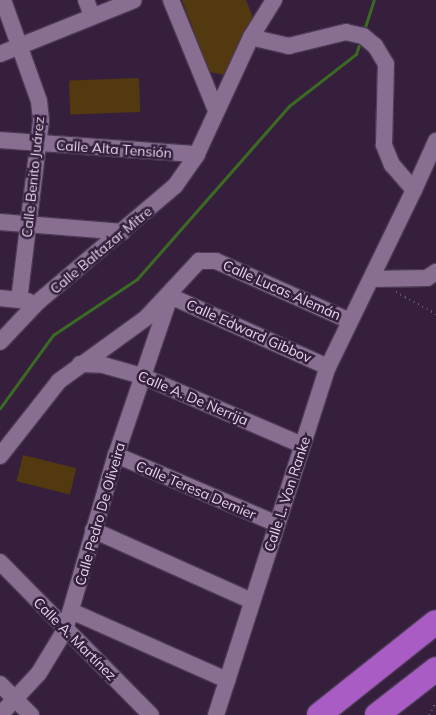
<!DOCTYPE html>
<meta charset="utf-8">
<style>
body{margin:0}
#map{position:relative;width:436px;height:715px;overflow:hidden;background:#351f3d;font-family:Mulish,sans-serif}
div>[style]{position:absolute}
.green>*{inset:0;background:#52390f;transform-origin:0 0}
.stream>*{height:3px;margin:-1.5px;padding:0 1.5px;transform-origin:1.5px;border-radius:1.5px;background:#3b6b22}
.path>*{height:2px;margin-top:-1px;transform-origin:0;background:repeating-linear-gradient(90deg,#6f5b76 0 1px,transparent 0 5px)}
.roads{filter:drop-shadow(1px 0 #4c3a54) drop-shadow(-1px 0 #4c3a54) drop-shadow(0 1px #4c3a54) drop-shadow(0 -1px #4c3a54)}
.minor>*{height:16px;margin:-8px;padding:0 8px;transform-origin:8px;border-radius:8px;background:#886f92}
.highway>*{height:24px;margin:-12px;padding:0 12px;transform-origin:12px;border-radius:12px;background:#a95cc3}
span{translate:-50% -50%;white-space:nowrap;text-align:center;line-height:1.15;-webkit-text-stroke:5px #351f3d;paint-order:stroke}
.street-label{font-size:14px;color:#e5d7ea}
</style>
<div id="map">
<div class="green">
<div style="clip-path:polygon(182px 0,246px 0,254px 20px,225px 75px,209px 72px)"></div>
<div style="left:139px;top:78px;width:34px;height:70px;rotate:88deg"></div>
<div style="left:23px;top:455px;width:55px;height:27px;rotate:14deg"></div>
</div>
<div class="stream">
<div style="left:365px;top:27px;width:28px;rotate:-72deg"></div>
<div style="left:0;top:408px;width:90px;rotate:-54deg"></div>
<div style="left:53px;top:335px;width:101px;rotate:-33.7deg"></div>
<div style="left:137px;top:279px;width:230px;rotate:-48.7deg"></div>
<div style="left:289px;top:106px;width:85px;rotate:-37.8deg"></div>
<div style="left:356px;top:54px;width:9px;rotate:-72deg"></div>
</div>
<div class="path">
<div style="left:396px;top:292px;width:46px;rotate:28.8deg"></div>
<div style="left:429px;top:715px;width:15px;rotate:-62deg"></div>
</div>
<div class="roads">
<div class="minor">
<div style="left:3px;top:0;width:107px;rotate:70.4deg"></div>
<div style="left:39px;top:101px;width:20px;rotate:84deg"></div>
<div style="left:41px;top:121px;width:179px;rotate:97deg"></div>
<div style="left:86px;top:0;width:17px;rotate:69deg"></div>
<div style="left:171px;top:0;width:119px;rotate:67.8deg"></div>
<div style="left:0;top:54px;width:144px;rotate:-21.9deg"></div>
<div style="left:0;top:140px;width:197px;rotate:4.1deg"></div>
<div style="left:414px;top:190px;width:54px;rotate:-65.8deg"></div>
<div style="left:0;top:222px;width:123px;rotate:4.6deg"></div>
<div style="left:373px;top:279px;width:54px;rotate:-1.1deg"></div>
<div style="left:427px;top:278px;width:11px;rotate:-34deg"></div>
<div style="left:0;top:298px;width:28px;rotate:6deg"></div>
<div style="left:0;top:342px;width:55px;rotate:-46.5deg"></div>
<div style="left:38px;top:302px;width:180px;rotate:-40.3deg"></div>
<div style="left:175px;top:186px;width:39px;rotate:-55deg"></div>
<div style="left:197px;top:154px;width:129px;rotate:-65.2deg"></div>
<div style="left:251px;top:37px;width:44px;rotate:-58.1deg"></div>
<div style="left:80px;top:364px;width:23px;rotate:2deg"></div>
<div style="left:103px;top:365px;width:41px;rotate:15.8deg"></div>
<div style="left:142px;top:376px;width:174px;rotate:23.3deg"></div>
<div style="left:116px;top:455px;width:175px;rotate:23.2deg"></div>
<div style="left:0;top:456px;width:95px;rotate:-51.8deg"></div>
<div style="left:59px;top:381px;width:107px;rotate:-35.9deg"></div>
<div style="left:146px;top:318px;width:78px;rotate:-47.1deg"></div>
<div style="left:199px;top:261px;width:17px"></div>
<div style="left:216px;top:261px;width:145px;rotate:24.1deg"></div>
<div style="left:93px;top:530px;width:174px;rotate:24.1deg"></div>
<div style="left:0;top:562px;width:215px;rotate:45.4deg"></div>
<div style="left:71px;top:611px;width:171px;rotate:23.9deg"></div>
<div style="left:0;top:684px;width:44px;rotate:45deg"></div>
<div style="left:0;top:715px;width:57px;rotate:-47.1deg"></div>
<div style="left:39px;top:673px;width:50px;rotate:-58.8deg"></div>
<div style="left:65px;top:630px;width:182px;rotate:-73.8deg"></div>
<div style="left:116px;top:455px;width:168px;rotate:-71.2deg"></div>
<div style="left:170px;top:296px;width:173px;rotate:24.2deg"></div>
<div style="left:216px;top:715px;width:366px;rotate:-72.2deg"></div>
<div style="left:328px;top:367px;width:197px;rotate:-64.1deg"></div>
<div style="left:414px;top:190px;width:33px;rotate:-131deg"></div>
<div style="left:392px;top:165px;width:22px;rotate:-112deg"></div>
<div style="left:384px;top:145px;width:81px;rotate:-88.6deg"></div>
<div style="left:386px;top:64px;width:21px;rotate:-121deg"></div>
<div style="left:375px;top:46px;width:16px;rotate:-140deg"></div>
<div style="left:363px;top:36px;width:17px;rotate:-167deg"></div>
<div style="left:346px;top:32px;width:59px;rotate:166.2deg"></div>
<div style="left:289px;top:46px;width:39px;rotate:-167deg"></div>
</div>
<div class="highway">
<div style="left:319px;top:715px;width:149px;rotate:-38.5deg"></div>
<div style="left:377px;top:715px;width:75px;rotate:-37.9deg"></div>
</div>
</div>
<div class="street-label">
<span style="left:114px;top:149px;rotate:4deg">Calle Alta Tensión</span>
<span style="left:33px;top:177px;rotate:-84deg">Calle Benito Juárez</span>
<span style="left:101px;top:250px;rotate:-40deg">Calle Baltazar Mitre</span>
<span style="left:282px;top:290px;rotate:24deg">Calle Lucas Alemán</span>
<span style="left:249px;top:331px;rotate:24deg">Calle Edward Gibbov</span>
<span style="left:193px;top:398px;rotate:23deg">Calle A. De Nerrija</span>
<span style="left:196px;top:490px;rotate:23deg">Calle Teresa Demier</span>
<span style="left:287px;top:494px;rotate:-72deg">Calle L. Von Ranke</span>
<span style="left:100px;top:514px;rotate:-74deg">Calle Pedro De Oliveira</span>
<span style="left:75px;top:639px;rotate:45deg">Calle A. Martínez</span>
</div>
</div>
